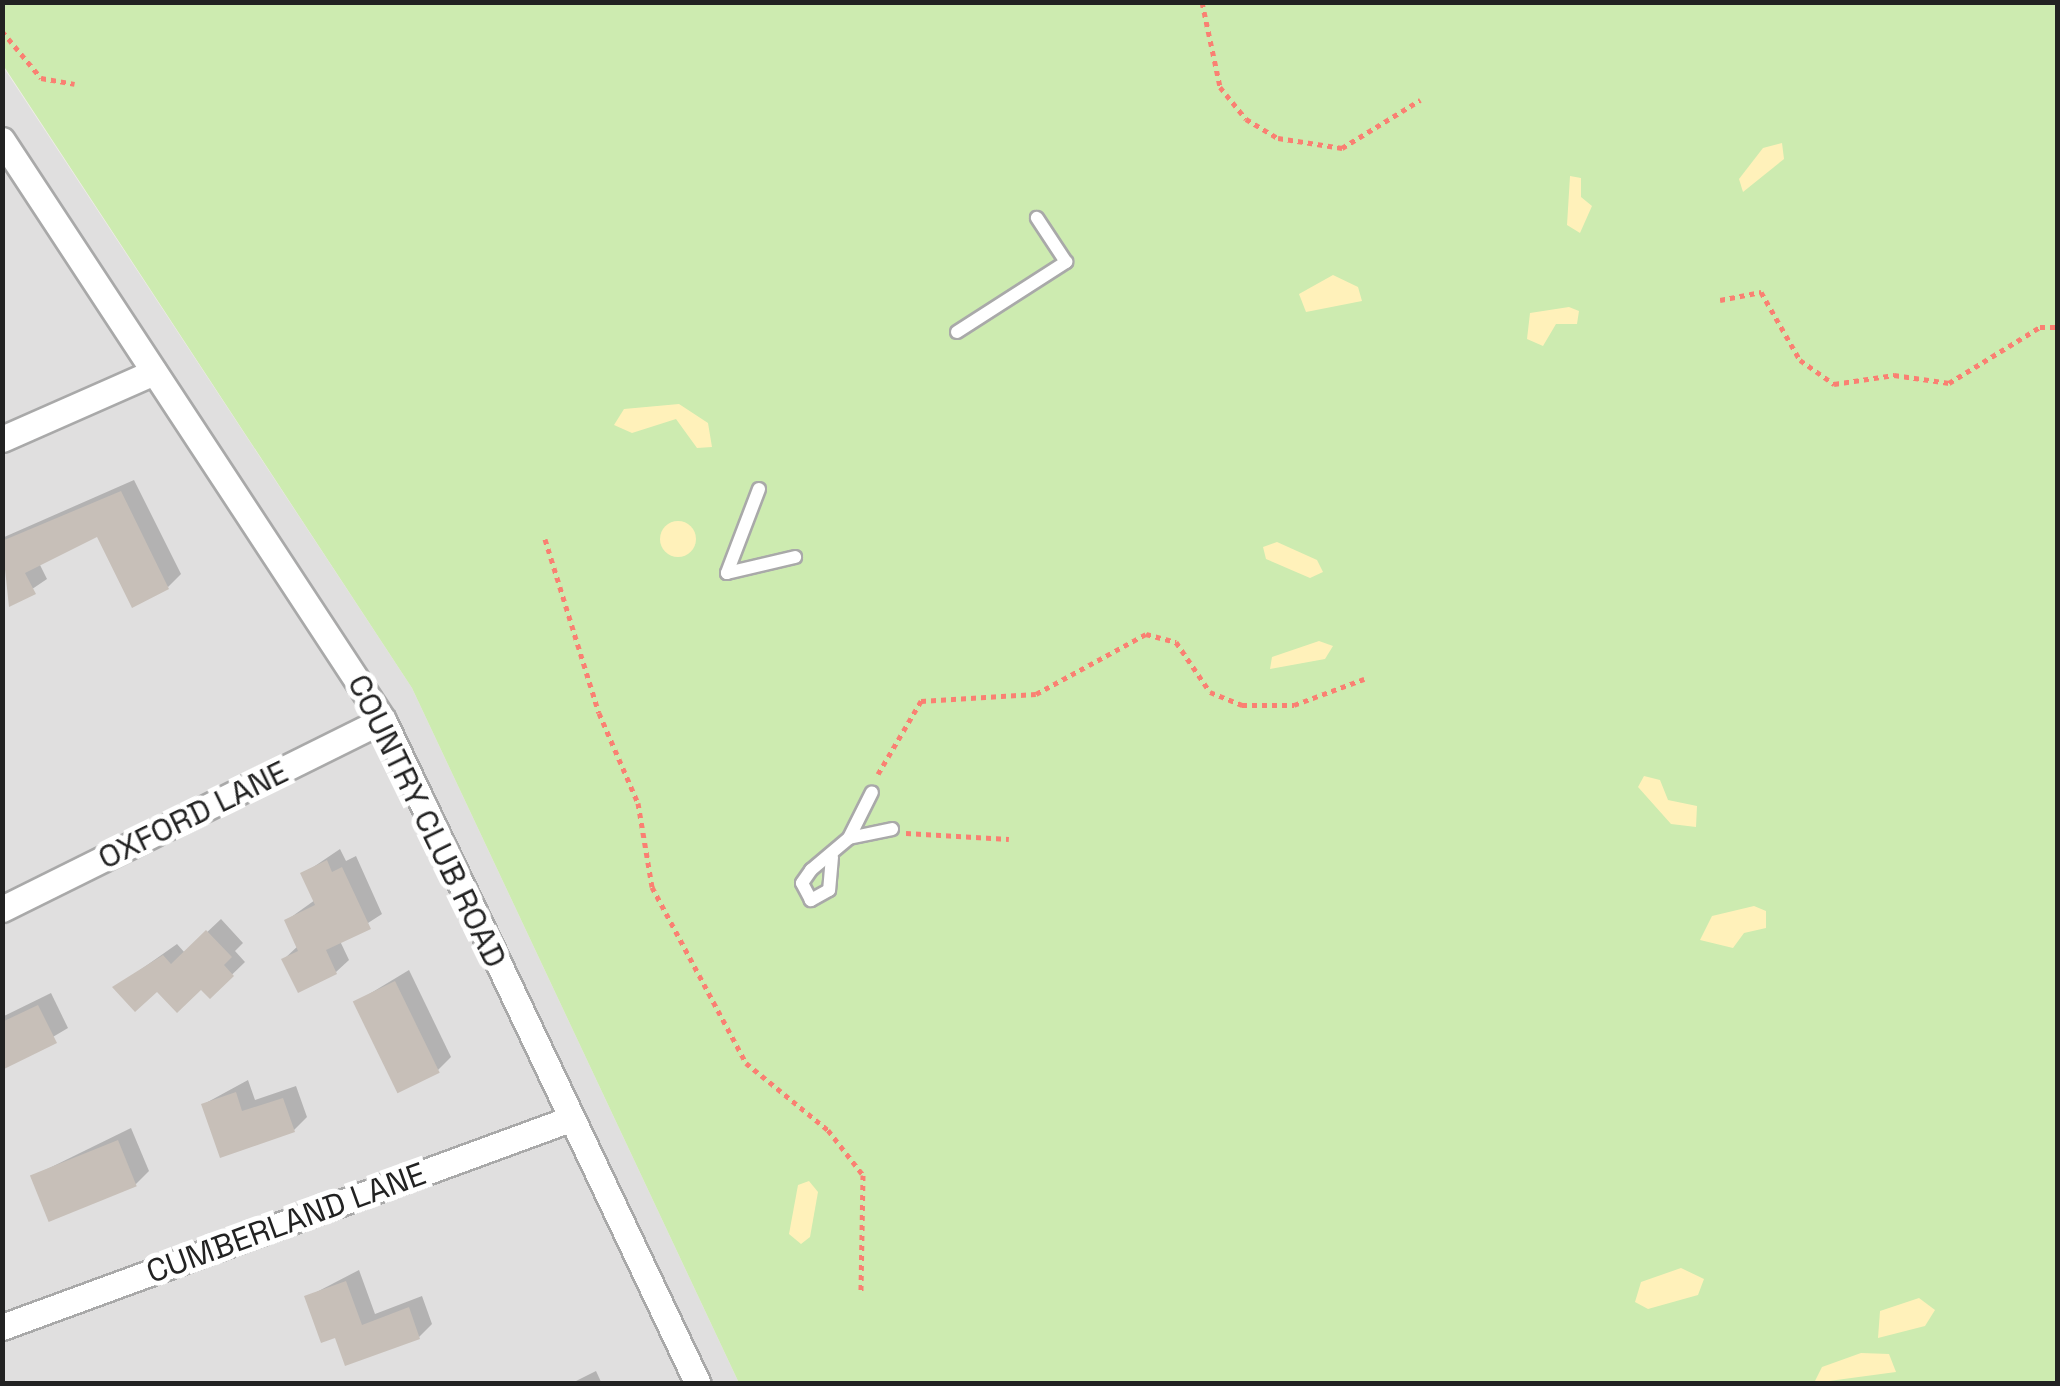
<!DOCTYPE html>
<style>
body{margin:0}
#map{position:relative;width:2060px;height:1386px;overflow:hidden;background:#f2efe9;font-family:"Space Grotesk",sans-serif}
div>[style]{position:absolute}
.residential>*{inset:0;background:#e0dfdf}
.grass>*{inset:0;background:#cdebb0}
.sand>*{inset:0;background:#fff1ba}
.round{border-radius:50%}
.shadow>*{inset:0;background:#0003}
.building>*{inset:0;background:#c7bfb8;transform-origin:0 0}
.path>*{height:5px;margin-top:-2.5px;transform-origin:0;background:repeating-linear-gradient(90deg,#fa8072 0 5px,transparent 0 10px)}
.roads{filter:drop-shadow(2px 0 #a9a9a9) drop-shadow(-2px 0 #a9a9a9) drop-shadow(0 2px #a9a9a9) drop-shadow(0 -2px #a9a9a9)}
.lane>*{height:12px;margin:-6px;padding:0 6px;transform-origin:6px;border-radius:6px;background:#fff}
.street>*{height:25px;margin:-12.5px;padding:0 12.5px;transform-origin:12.5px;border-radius:12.5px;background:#fff}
span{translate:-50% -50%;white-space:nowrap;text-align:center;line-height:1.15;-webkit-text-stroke:10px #fff;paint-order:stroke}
.street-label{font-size:32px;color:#222}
.frame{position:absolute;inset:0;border:5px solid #222;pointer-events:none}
</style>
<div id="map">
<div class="residential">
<div style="clip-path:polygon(2px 65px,412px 688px,739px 1383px,3px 1383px)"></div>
</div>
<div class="grass">
<div style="clip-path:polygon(2px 3px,2057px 3px,2057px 1383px,739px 1383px,412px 688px,3px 65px)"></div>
</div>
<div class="sand">
<div style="clip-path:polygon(1782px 143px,1784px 159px,1743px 192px,1739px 179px,1763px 148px)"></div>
<div style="clip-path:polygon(1570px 176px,1581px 178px,1581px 197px,1592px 206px,1580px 233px,1567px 225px)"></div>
<div style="clip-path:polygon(1333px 275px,1358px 287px,1362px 301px,1306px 312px,1299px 294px)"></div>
<div style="clip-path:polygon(1569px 307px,1579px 311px,1577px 324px,1556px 324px,1543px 346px,1527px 339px,1530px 313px)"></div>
<div style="clip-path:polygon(679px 404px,708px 423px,712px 447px,697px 448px,676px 419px,632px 433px,614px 425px,624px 409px)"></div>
<div class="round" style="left:660px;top:521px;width:36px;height:36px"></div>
<div style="clip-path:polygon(1277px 542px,1317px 560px,1323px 572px,1310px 578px,1266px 559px,1263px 547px)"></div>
<div style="clip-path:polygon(1319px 641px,1333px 646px,1325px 659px,1270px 669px,1272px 657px)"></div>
<div style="clip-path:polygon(1644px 776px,1660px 780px,1668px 800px,1697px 806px,1696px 827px,1671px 824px,1638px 787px)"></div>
<div style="clip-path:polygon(1754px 906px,1766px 911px,1766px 928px,1744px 933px,1733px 948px,1700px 940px,1712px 916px)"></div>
<div style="clip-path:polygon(809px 1181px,818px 1192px,810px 1237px,801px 1244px,789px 1234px,798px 1185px)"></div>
<div style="clip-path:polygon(1681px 1268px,1704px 1279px,1698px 1295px,1648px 1309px,1635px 1302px,1641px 1282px)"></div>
<div style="clip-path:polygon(1919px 1298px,1935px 1310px,1925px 1326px,1878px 1338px,1880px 1311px)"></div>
<div style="clip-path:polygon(1861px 1353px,1889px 1354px,1896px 1372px,1814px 1383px,1822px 1367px)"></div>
</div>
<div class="shadow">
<div style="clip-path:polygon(134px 480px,181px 574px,168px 587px,98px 533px,39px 563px,47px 579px,10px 604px,2px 538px)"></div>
<div style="clip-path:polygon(340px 849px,346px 861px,356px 856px,382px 914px,340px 941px,349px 960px,336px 972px,284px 959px,299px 945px,287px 920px,315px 900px,303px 874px)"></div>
<div style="clip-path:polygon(221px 919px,243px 943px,235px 951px,245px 962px,210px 996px,201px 986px,116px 987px,177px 944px,185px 953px)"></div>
<div style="clip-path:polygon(409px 970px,451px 1057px,438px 1070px,356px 1002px)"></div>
<div style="clip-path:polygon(51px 993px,68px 1028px,2px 1067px,2px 1017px)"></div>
<div style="clip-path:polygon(248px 1080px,255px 1100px,296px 1086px,307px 1117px,294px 1130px,204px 1104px)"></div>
<div style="clip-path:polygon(131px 1128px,149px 1171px,136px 1184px,33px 1176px)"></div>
<div style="clip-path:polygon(359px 1270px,375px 1314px,422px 1296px,432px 1324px,419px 1337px,336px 1335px,307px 1297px)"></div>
<div style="clip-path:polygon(596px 1371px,602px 1384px,570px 1384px)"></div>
</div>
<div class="building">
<div style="clip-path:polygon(121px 491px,169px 589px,132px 608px,97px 537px,25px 573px,36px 594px,9px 607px,2px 541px)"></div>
<div style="clip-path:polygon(327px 860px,332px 872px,342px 867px,371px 929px,326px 950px,337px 974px,298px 993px,281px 959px,298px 951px,284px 920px,315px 905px,300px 873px)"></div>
<div style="clip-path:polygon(206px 930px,232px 957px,224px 965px,234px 976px,210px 999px,201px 990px,177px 1013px,157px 992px,135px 1012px,112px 987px,163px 955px,171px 964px)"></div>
<div style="left:395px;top:981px;width:102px;height:47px;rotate:64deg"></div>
<div style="clip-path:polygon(38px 1005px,57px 1043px,2px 1070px,2px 1022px)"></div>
<div style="clip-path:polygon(236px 1092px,242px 1111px,283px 1098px,295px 1132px,220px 1158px,201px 1104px)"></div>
<div style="left:118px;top:1140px;width:50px;height:95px;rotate:68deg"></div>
<div style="clip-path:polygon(346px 1281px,362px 1325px,409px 1307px,420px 1339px,345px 1366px,335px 1338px,321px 1343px,304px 1296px)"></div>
</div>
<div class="path">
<div style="left:1202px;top:2px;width:87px;rotate:78deg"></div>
<div style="left:1220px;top:87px;width:41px;rotate:50.9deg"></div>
<div style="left:1246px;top:119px;width:37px;rotate:31deg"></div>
<div style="left:1278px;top:138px;width:65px;rotate:8.9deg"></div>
<div style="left:1342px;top:148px;width:92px;rotate:-31.6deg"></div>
<div style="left:2px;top:31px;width:61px;rotate:50.3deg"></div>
<div style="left:41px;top:78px;width:34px;rotate:10deg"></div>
<div style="left:1720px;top:300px;width:42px;rotate:-11deg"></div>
<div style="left:1761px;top:292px;width:78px;rotate:60.2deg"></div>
<div style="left:1800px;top:360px;width:42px;rotate:35.2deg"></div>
<div style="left:1834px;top:384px;width:61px;rotate:-8.5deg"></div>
<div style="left:1894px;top:375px;width:56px;rotate:8.3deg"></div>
<div style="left:1949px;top:383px;width:107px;rotate:-31.6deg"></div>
<div style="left:2040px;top:327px;width:18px"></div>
<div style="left:545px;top:539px;width:182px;rotate:72.8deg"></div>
<div style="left:599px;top:713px;width:98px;rotate:66.6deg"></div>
<div style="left:638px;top:803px;width:85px;rotate:80.5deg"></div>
<div style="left:652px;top:887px;width:200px;rotate:61.9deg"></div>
<div style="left:746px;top:1063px;width:106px;rotate:39.3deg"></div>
<div style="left:828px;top:1130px;width:57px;rotate:52.1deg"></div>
<div style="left:863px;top:1175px;width:118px;rotate:91deg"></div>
<div style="left:878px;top:774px;width:85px;rotate:-59.5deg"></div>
<div style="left:921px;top:701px;width:115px;rotate:-3.5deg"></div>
<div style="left:1036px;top:694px;width:125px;rotate:-28.6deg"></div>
<div style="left:1146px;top:634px;width:31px;rotate:15deg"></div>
<div style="left:1176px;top:642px;width:60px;rotate:55.8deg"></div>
<div style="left:1210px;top:692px;width:35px;rotate:22deg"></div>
<div style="left:1242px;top:705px;width:52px"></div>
<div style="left:1294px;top:705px;width:75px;rotate:-20.4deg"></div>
<div style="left:906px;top:833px;width:103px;rotate:3.3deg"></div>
</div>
<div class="roads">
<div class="lane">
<div style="left:957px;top:332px;width:130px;rotate:-32.7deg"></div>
<div style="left:1066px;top:262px;width:53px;rotate:-123.4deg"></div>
<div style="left:759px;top:489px;width:90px;rotate:110.9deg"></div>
<div style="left:727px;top:573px;width:70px;rotate:-13.2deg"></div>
<div style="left:849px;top:838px;width:51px;rotate:-63.4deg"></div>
<div style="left:832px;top:857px;width:33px;rotate:95deg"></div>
<div style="left:829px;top:890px;width:21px;rotate:151deg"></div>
<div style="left:811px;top:900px;width:19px;rotate:-118deg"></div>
<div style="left:802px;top:883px;width:16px;rotate:-55deg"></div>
<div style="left:811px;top:870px;width:50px;rotate:-40.1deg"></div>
<div style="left:849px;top:838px;width:44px;rotate:-11.8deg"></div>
</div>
<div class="street">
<div style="left:2px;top:140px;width:694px;rotate:56.7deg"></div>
<div style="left:383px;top:720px;width:735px;rotate:64.62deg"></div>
<div style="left:2px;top:439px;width:166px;rotate:-23.8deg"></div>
<div style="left:2px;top:909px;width:425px;rotate:-26.4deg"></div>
<div style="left:2px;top:1327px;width:605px;rotate:-20.11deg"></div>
</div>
</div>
<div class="street-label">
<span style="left:193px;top:815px;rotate:-26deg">OXFORD LANE</span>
<span style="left:427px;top:821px;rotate:64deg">COUNTRY CLUB ROAD</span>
<span style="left:286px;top:1223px;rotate:-20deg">CUMBERLAND LANE</span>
</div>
<div class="frame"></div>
</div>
